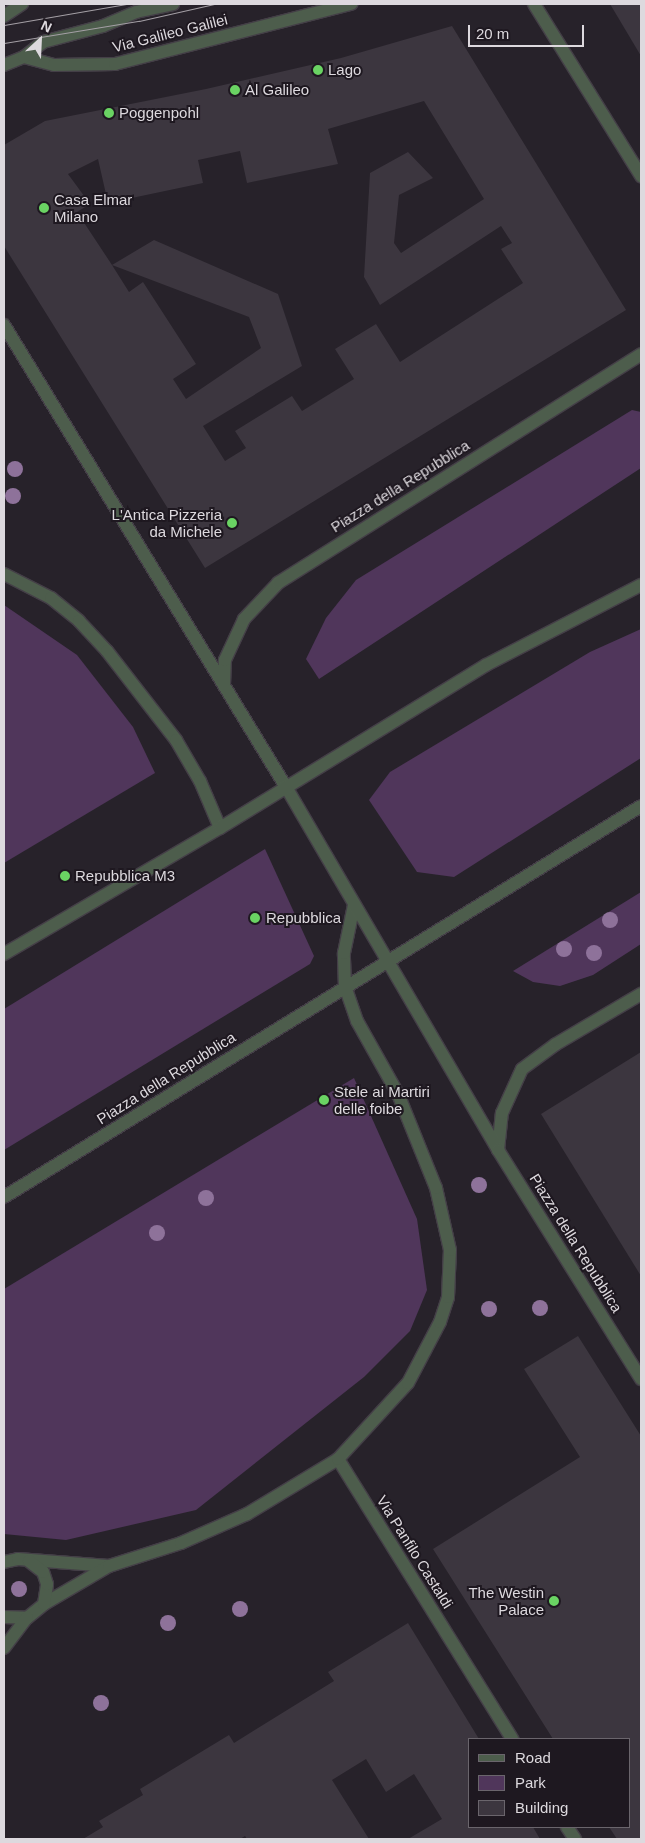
<!DOCTYPE html>
<style>
body{margin:0}
#map{position:relative;width:645px;height:1843px;overflow:hidden;background:#27222a;font-family:Arial,sans-serif}
div>[style]{position:absolute}
.green>*{inset:0;background:#50365b}
.building>*{inset:0;background:#3c363f}
.roads{filter:drop-shadow(1px 0 #443f47) drop-shadow(-1px 0 #443f47) drop-shadow(0 1px #443f47) drop-shadow(0 -1px #443f47)}
.minor>*{height:12px;margin:-6px;padding:0 6px;transform-origin:6px;border-radius:6px;background:#4d5d4c}
.tertiary>*{height:12px;margin:-6px;padding:0 6px;transform-origin:6px;border-radius:6px;background:#4d5d4c}
.tram>*{height:1px;margin:-0.5px;padding:0 0.5px;transform-origin:0.5px;border-radius:0.5px;background:#a49fa5}
.trees>*{width:16px;height:16px;margin:-8px;border-radius:50%;background:#8e729a}
.dots>*{width:14px;height:14px;translate:-50% -50%;box-sizing:border-box;border:2px solid #1e1820;border-radius:50%}
span{translate:-50% -50%;white-space:nowrap;text-align:center;line-height:1.15;-webkit-text-stroke:4px #1e1820;paint-order:stroke}
.street-label{font-size:15px;color:#ddd9de}
.poi-label{font-size:15px;color:#ddd9de}
.left{translate:0 -50%;text-align:left}
.right{translate:-100% -50%;text-align:right}
.frame{position:absolute;inset:0;border:5px solid #ddd9de;pointer-events:none}
.legend{position:absolute;left:468px;top:1738px;width:162px;height:90px;box-sizing:border-box;background:#1e1820;border:1px solid #6a656c;margin:0;padding:6px 9px;list-style:none;font-size:15px;color:#ddd9de}
.legend li{display:flex;align-items:center;gap:10px;height:25px}
.legend b{width:25px;border:1px solid #6a656c}
.north{position:absolute;left:15px;top:15px;width:50px;height:50px;-webkit-text-stroke:4px #1e1820;paint-order:stroke;rotate:25deg;font-size:14px;font-weight:700;line-height:20px;text-align:center;color:#ddd9de}
.north::after{content:'';display:block;margin:auto;width:18px;height:22px;background:#ddd9de;clip-path:polygon(50% 0,100% 100%,50% 72%,0 100%)}
.scale{position:absolute;left:468px;top:25px;width:116px;height:22px;box-sizing:border-box;border:2px solid #ddd9de;border-top:0;padding-left:6px;font-size:15px;line-height:18px;white-space:nowrap;color:#ddd9de;-webkit-text-stroke:4px #1e1820;paint-order:stroke}
</style>
<div id="map">
<div class="green">
<div style="clip-path:polygon(632px 410px,641px 412px,641px 468px,319px 679px,306px 659px,326px 618px,356px 580px)"></div>
<div style="clip-path:polygon(4px 605px,77px 655px,133px 727px,155px 773px,4px 863px)"></div>
<div style="clip-path:polygon(641px 629px,641px 758px,454px 877px,417px 872px,369px 800px,390px 772px,590px 652px)"></div>
<div style="clip-path:polygon(265px 849px,314px 956px,310px 964px,4px 1150px,4px 1009px)"></div>
<div style="clip-path:polygon(641px 892px,641px 944px,593px 975px,560px 986px,533px 982px,513px 971px)"></div>
<div style="clip-path:polygon(354px 1078px,417px 1219px,427px 1290px,410px 1331px,364px 1377px,196px 1510px,66px 1540px,4px 1534px,4px 1289px)"></div>
</div>
<div class="building">
<div style="clip-path:polygon(610px 4px,641px 4px,641px 56px)"></div>
<div style="clip-path:polygon(evenodd,452px 26px,626px 310px,205px 568px,4px 246px,4px 145px,45px 121px,206px 89px,341px 58px,452px 26px,424px 101px,484px 199px,401px 253px,394px 243px,399px 195px,433px 178px,408px 152px,370px 173px,364px 277px,380px 305px,501px 226px,512px 243px,501px 249px,523px 283px,400px 362px,376px 324px,335px 349px,354px 379px,302px 411px,292px 396px,235px 431px,246px 448px,225px 461px,203px 426px,302px 366px,278px 294px,154px 240px,112px 265px,77px 212px,90px 204px,68px 174px,98px 159px,108px 203px,203px 183px,198px 160px,240px 151px,247px 183px,338px 164px,328px 129px,424px 101px,452px 26px,112px 265px,249px 317px,261px 348px,186px 399px,173px 379px,196px 364px,143px 282px,129px 292px,112px 265px)"></div>
<div style="clip-path:polygon(641px 1052px,641px 1276px,541px 1114px)"></div>
<div style="clip-path:polygon(578px 1336px,641px 1436px,641px 1839px,617px 1839px,609px 1827px,629px 1827px,629px 1739px,553px 1739px,433px 1549px,580px 1457px,524px 1369px)"></div>
<div style="clip-path:polygon(408px 1623px,479px 1739px,469px 1739px,469px 1827px,533px 1827px,540px 1839px,408px 1839px,442px 1819px,414px 1774px,386px 1792px,366px 1759px,332px 1780px,369px 1839px,247px 1839px,245px 1836px,240px 1839px,83px 1839px,103px 1827px,99px 1821px,143px 1795px,140px 1789px,229px 1735px,234px 1743px,334px 1681px,328px 1672px)"></div>
</div>
<div class="roads">
<div class="minor">
<div style="left:24px;top:57px;width:31px;rotate:15deg"></div>
<div style="left:54px;top:65px;width:61px;rotate:-0.9deg"></div>
<div style="left:115px;top:64px;width:244px;rotate:-14.3deg"></div>
<div style="left:4px;top:65px;width:22px;rotate:-22deg"></div>
<div style="left:24px;top:57px;width:24px;rotate:-38deg"></div>
<div style="left:43px;top:42px;width:62px;rotate:-14.9deg"></div>
<div style="left:103px;top:26px;width:36px;rotate:-23deg"></div>
<div style="left:136px;top:12px;width:38px;rotate:-12deg"></div>
<div style="left:4px;top:574px;width:53px;rotate:27.1deg"></div>
<div style="left:51px;top:598px;width:36px;rotate:39deg"></div>
<div style="left:79px;top:621px;width:41px;rotate:47deg"></div>
<div style="left:107px;top:651px;width:113px;rotate:52.2deg"></div>
<div style="left:176px;top:740px;width:48px;rotate:59.7deg"></div>
<div style="left:200px;top:781px;width:51px;rotate:66.9deg"></div>
<div style="left:224px;top:685px;width:25px;rotate:-88deg"></div>
<div style="left:225px;top:660px;width:45px;rotate:-65.1deg"></div>
<div style="left:244px;top:619px;width:50px;rotate:-46.6deg"></div>
<div style="left:278px;top:583px;width:429px;rotate:-32.2deg"></div>
<div style="left:498px;top:1150px;width:37px;rotate:-84deg"></div>
<div style="left:502px;top:1113px;width:48px;rotate:-65.6deg"></div>
<div style="left:522px;top:1069px;width:42px;rotate:-36.3deg"></div>
<div style="left:556px;top:1044px;width:99px;rotate:-30.5deg"></div>
<div style="left:338px;top:1459px;width:330px;rotate:58.1deg"></div>
<div style="left:4px;top:1562px;width:14px;rotate:-12deg"></div>
<div style="left:18px;top:1559px;width:91px;rotate:4.4deg"></div>
<div style="left:44px;top:1604px;width:75px;rotate:-30.3deg"></div>
<div style="left:109px;top:1566px;width:76px;rotate:-17.7deg"></div>
<div style="left:181px;top:1543px;width:72px;rotate:-23.7deg"></div>
<div style="left:247px;top:1514px;width:106px;rotate:-31.1deg"></div>
<div style="left:338px;top:1459px;width:103px;rotate:-47.4deg"></div>
<div style="left:408px;top:1383px;width:69px;rotate:-62.3deg"></div>
<div style="left:440px;top:1322px;width:26px;rotate:-72deg"></div>
<div style="left:448px;top:1297px;width:47px;rotate:-87.6deg"></div>
<div style="left:450px;top:1250px;width:64px;rotate:-102.7deg"></div>
<div style="left:436px;top:1188px;width:101px;rotate:-112deg"></div>
<div style="left:398px;top:1094px;width:84px;rotate:-119.3deg"></div>
<div style="left:357px;top:1021px;width:36px;rotate:-109deg"></div>
<div style="left:345px;top:987px;width:34px;rotate:-92deg"></div>
<div style="left:344px;top:953px;width:49px;rotate:-78.2deg"></div>
<div style="left:4px;top:1617px;width:23px;rotate:2deg"></div>
<div style="left:27px;top:1618px;width:22px;rotate:-39deg"></div>
<div style="left:44px;top:1604px;width:20px;rotate:-81deg"></div>
<div style="left:47px;top:1584px;width:13px;rotate:-108deg"></div>
<div style="left:43px;top:1572px;width:18px;rotate:-142deg"></div>
<div style="left:4px;top:1648px;width:38px;rotate:-53deg"></div>
<div style="left:567px;top:1827px;width:14px;rotate:56deg"></div>
</div>
<div class="tertiary">
<div style="left:534px;top:4px;width:203px;rotate:58.1deg"></div>
<div style="left:4px;top:16px;width:22px;rotate:-34deg"></div>
<div style="left:4px;top:325px;width:541px;rotate:58.6deg"></div>
<div style="left:286px;top:787px;width:420px;rotate:59.7deg"></div>
<div style="left:498px;top:1150px;width:270px;rotate:58deg"></div>
<div style="left:4px;top:954px;width:250px;rotate:-30.3deg"></div>
<div style="left:220px;top:828px;width:312px;rotate:-31.5deg"></div>
<div style="left:486px;top:665px;width:174px;rotate:-27.3deg"></div>
<div style="left:4px;top:1197px;width:747px;rotate:-31.54deg"></div>
</div>
</div>
<div class="tram">
<div style="left:4px;top:25px;width:124px;rotate:-9.8deg"></div>
<div style="left:4px;top:43px;width:137px;rotate:-9.3deg"></div>
<div style="left:139px;top:21px;width:77px;rotate:-12.8deg"></div>
</div>
<div class="trees">
<div style="left:15px;top:469px"></div>
<div style="left:13px;top:496px"></div>
<div style="left:610px;top:920px"></div>
<div style="left:564px;top:949px"></div>
<div style="left:594px;top:953px"></div>
<div style="left:479px;top:1185px"></div>
<div style="left:206px;top:1198px"></div>
<div style="left:157px;top:1233px"></div>
<div style="left:540px;top:1308px"></div>
<div style="left:489px;top:1309px"></div>
<div style="left:19px;top:1589px"></div>
<div style="left:240px;top:1609px"></div>
<div style="left:168px;top:1623px"></div>
<div style="left:101px;top:1703px"></div>
</div>
<div class="dots">
<div style="left:318px;top:70px;background:#6ad363"></div>
<div style="left:235px;top:90px;background:#6ad363"></div>
<div style="left:109px;top:113px;background:#6ad363"></div>
<div style="left:44px;top:208px;background:#6ad363"></div>
<div style="left:232px;top:523px;background:#6ad363"></div>
<div style="left:65px;top:876px;background:#6ad363"></div>
<div style="left:255px;top:918px;background:#6ad363"></div>
<div style="left:324px;top:1100px;background:#6ad363"></div>
<div style="left:554px;top:1601px;background:#6ad363"></div>
</div>
<div class="street-label">
<span style="left:170px;top:33px;rotate:-14deg">Via Galileo Galilei</span>
<span style="left:400px;top:486px;rotate:-32deg">Piazza della Repubblica</span>
<span style="left:166px;top:1078px;rotate:-32deg">Piazza della Repubblica</span>
<span style="left:576px;top:1243px;rotate:58deg">Piazza della Repubblica</span>
<span style="left:415px;top:1552px;rotate:58deg">Via Panfilo Castaldi</span>
</div>
<div class="poi-label">
<span class="left" style="left:328px;top:70px">Lago</span>
<span class="left" style="left:245px;top:90px">Al Galileo</span>
<span class="left" style="left:119px;top:113px">Poggenpohl</span>
<span class="left" style="left:54px;top:208px">Casa Elmar<br>Milano</span>
<span class="right" style="left:222px;top:523px">L'Antica Pizzeria<br>da Michele</span>
<span class="left" style="left:75px;top:876px">Repubblica M3</span>
<span class="left" style="left:266px;top:918px">Repubblica</span>
<span class="left" style="left:334px;top:1100px">Stele ai Martiri<br>delle foibe</span>
<span class="right" style="left:544px;top:1601px">The Westin<br>Palace</span>
</div>
<div class="frame"></div>
<ul class="legend">
<li><b style="height:6px;background:#4d5d4c"></b>Road</li>
<li><b style="height:14px;background:#50365b"></b>Park</li>
<li><b style="height:14px;background:#3c363f"></b>Building</li>
</ul>
<div class="north">N</div>
<div class="scale">20 m</div>
</div>
